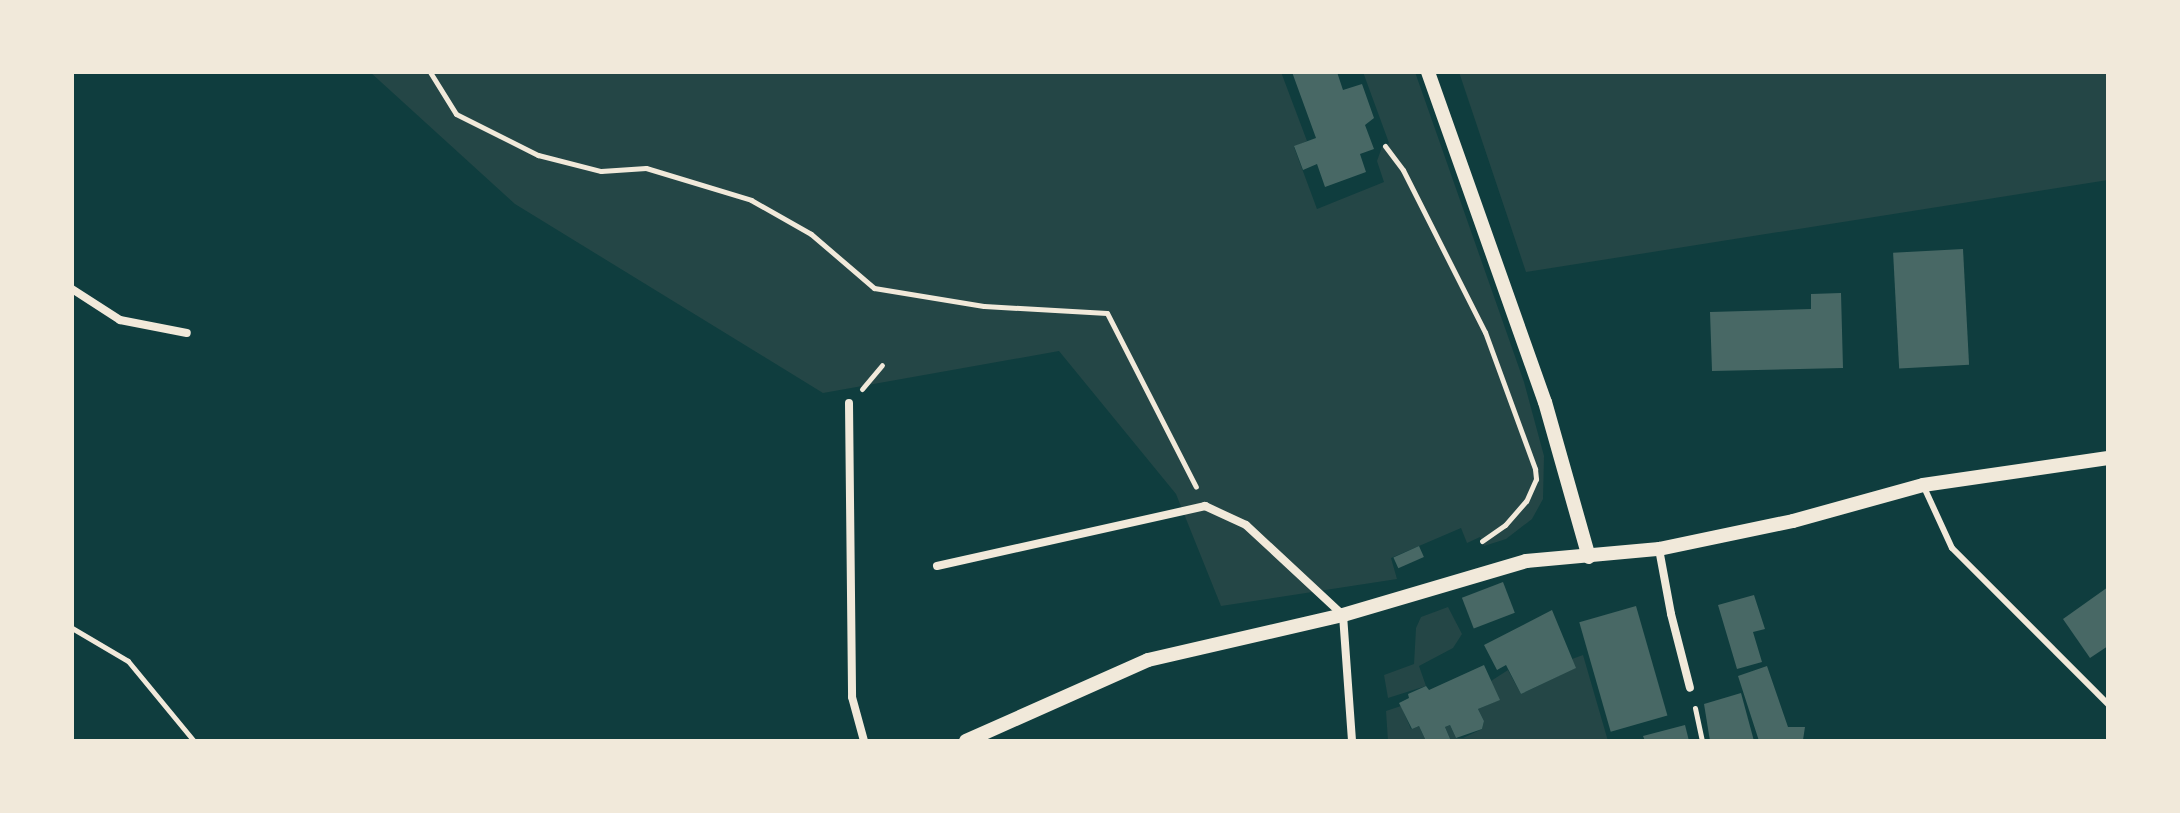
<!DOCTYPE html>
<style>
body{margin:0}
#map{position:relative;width:2180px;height:813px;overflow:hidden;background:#0f3d3e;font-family:"Titillium Web",sans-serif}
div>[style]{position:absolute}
.green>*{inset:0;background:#244646}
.building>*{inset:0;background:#486865;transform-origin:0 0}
.path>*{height:5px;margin:-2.5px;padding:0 2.5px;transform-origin:2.5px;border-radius:2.5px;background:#f1e9da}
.service>*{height:6px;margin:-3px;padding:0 3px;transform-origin:3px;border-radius:3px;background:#f1e9da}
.minor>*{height:8px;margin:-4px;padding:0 4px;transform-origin:4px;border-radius:4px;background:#f1e9da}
.tertiary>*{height:14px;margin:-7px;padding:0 7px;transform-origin:7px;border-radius:7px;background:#f1e9da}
span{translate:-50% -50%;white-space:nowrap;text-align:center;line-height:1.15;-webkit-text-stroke:6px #f1e9da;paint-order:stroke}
.frame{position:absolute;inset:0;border:74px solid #f1e9da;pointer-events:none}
</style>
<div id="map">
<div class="green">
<div style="clip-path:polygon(370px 72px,1281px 72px,1307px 141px,1294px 147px,1317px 209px,1384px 182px,1377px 161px,1382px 147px,1389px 143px,1363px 72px,1415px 72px,1524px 382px,1544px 456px,1543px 499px,1532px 519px,1506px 539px,1484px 546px,1480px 537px,1467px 543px,1461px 528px,1391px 558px,1397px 579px,1221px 606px,1176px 494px,1059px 351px,823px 393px,515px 204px)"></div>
<div style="clip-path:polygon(1459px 72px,2108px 72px,2108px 180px,1526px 272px)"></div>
<div style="clip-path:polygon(1448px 607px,1462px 634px,1453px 648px,1419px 666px,1426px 686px,1388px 698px,1384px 675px,1414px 664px,1416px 628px,1421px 617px)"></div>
<div style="clip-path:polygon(1583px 655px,1608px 741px,1451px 741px,1445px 727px,1450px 725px,1456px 738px,1463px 738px,1482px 729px,1484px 721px,1478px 709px,1499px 700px,1491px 681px,1508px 670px,1521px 694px,1575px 668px,1572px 659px)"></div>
<div style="clip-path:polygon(1401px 706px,1411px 729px,1419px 726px,1426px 741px,1388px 741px,1386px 711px)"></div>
</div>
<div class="building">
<div style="clip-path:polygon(1292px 72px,1337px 72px,1343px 90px,1362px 84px,1374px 118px,1365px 125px,1374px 149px,1360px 154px,1366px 172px,1325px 187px,1317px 164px,1303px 170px,1294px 146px,1316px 138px)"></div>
<div style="left:1963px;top:249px;width:116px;height:70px;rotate:87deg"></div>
<div style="clip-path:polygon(1841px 293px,1843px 368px,1712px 371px,1710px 312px,1811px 309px,1811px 294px)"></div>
<div style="left:1419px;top:546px;width:12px;height:28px;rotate:66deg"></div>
<div style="left:1503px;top:582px;width:33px;height:44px;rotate:69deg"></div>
<div style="clip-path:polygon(2108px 587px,2108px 646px,2090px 658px,2063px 619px)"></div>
<div style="clip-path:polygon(1754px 595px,1765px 629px,1753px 632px,1762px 662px,1737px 669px,1718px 605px)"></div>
<div style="left:1636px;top:606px;width:114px;height:59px;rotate:74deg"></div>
<div style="clip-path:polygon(1552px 610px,1576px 668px,1521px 694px,1506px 665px,1497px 670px,1484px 645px)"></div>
<div style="clip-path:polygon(1484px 665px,1500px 700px,1478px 709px,1484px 721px,1482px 729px,1456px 738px,1450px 725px,1445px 727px,1451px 741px,1426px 741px,1419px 726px,1412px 729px,1399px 703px,1409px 698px,1408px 694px,1426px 686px,1429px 690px)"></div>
<div style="clip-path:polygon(1767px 666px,1788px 727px,1805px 727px,1803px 740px,1759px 741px,1738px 676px)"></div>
<div style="clip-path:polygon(1741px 693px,1754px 741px,1710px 741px,1704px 704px)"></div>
<div style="clip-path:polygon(1685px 725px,1689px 741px,1645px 741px,1643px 736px)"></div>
</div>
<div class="path">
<div style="left:430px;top:72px;width:49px;rotate:58.2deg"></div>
<div style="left:456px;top:114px;width:92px;rotate:26.6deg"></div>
<div style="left:538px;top:155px;width:65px;rotate:14.3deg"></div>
<div style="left:601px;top:171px;width:45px;rotate:-3.8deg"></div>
<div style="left:646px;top:168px;width:110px;rotate:16.9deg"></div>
<div style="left:751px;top:200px;width:69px;rotate:29.5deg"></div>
<div style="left:811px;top:234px;width:83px;rotate:40.6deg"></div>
<div style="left:874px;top:288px;width:111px;rotate:9.3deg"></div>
<div style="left:984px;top:306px;width:123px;rotate:3.3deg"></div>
<div style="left:1107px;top:313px;width:195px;rotate:62.9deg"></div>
<div style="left:1385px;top:146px;width:30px;rotate:53deg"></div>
<div style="left:1403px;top:170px;width:182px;rotate:63.2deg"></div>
<div style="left:1485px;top:332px;width:146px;rotate:69.9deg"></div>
<div style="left:1535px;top:469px;width:10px;rotate:84deg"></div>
<div style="left:1536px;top:479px;width:24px;rotate:114deg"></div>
<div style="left:1526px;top:501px;width:32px;rotate:131deg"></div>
<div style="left:1505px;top:525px;width:28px;rotate:145deg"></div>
<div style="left:862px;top:389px;width:31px;rotate:-50deg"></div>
<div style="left:72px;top:628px;width:65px;rotate:30.5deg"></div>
<div style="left:128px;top:661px;width:104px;rotate:50.5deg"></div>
<div style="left:1695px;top:708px;width:34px;rotate:78deg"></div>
</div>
<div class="service">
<div style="left:1923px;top:485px;width:69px;rotate:65.3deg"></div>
<div style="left:1952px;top:548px;width:221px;rotate:45deg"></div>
</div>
<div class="minor">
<div style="left:72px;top:289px;width:57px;rotate:32.9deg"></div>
<div style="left:120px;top:320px;width:68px;rotate:11deg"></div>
<div style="left:849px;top:403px;width:294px;rotate:89.4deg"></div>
<div style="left:852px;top:697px;width:46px;rotate:74.7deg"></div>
<div style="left:1659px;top:549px;width:66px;rotate:79.5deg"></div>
<div style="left:1671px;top:614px;width:76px;rotate:75.6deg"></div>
<div style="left:937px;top:566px;width:275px;rotate:-12.6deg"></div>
<div style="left:1205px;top:506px;width:45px;rotate:24.9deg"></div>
<div style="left:1246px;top:525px;width:132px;rotate:42.9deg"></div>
<div style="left:1343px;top:615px;width:126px;rotate:85.9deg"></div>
</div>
<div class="tertiary">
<div style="left:1428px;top:72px;width:350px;rotate:70.5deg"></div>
<div style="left:1545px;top:402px;width:161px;rotate:74.2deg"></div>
<div style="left:966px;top:741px;width:199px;rotate:-24deg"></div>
<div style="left:1148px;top:660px;width:200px;rotate:-13deg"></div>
<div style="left:1343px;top:615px;width:191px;rotate:-16.4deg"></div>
<div style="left:1526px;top:561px;width:134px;rotate:-5.2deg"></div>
<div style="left:1659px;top:549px;width:137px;rotate:-11.8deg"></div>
<div style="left:1793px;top:521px;width:135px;rotate:-15.5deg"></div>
<div style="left:1923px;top:485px;width:187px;rotate:-8.3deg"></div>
</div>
<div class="frame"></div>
</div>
